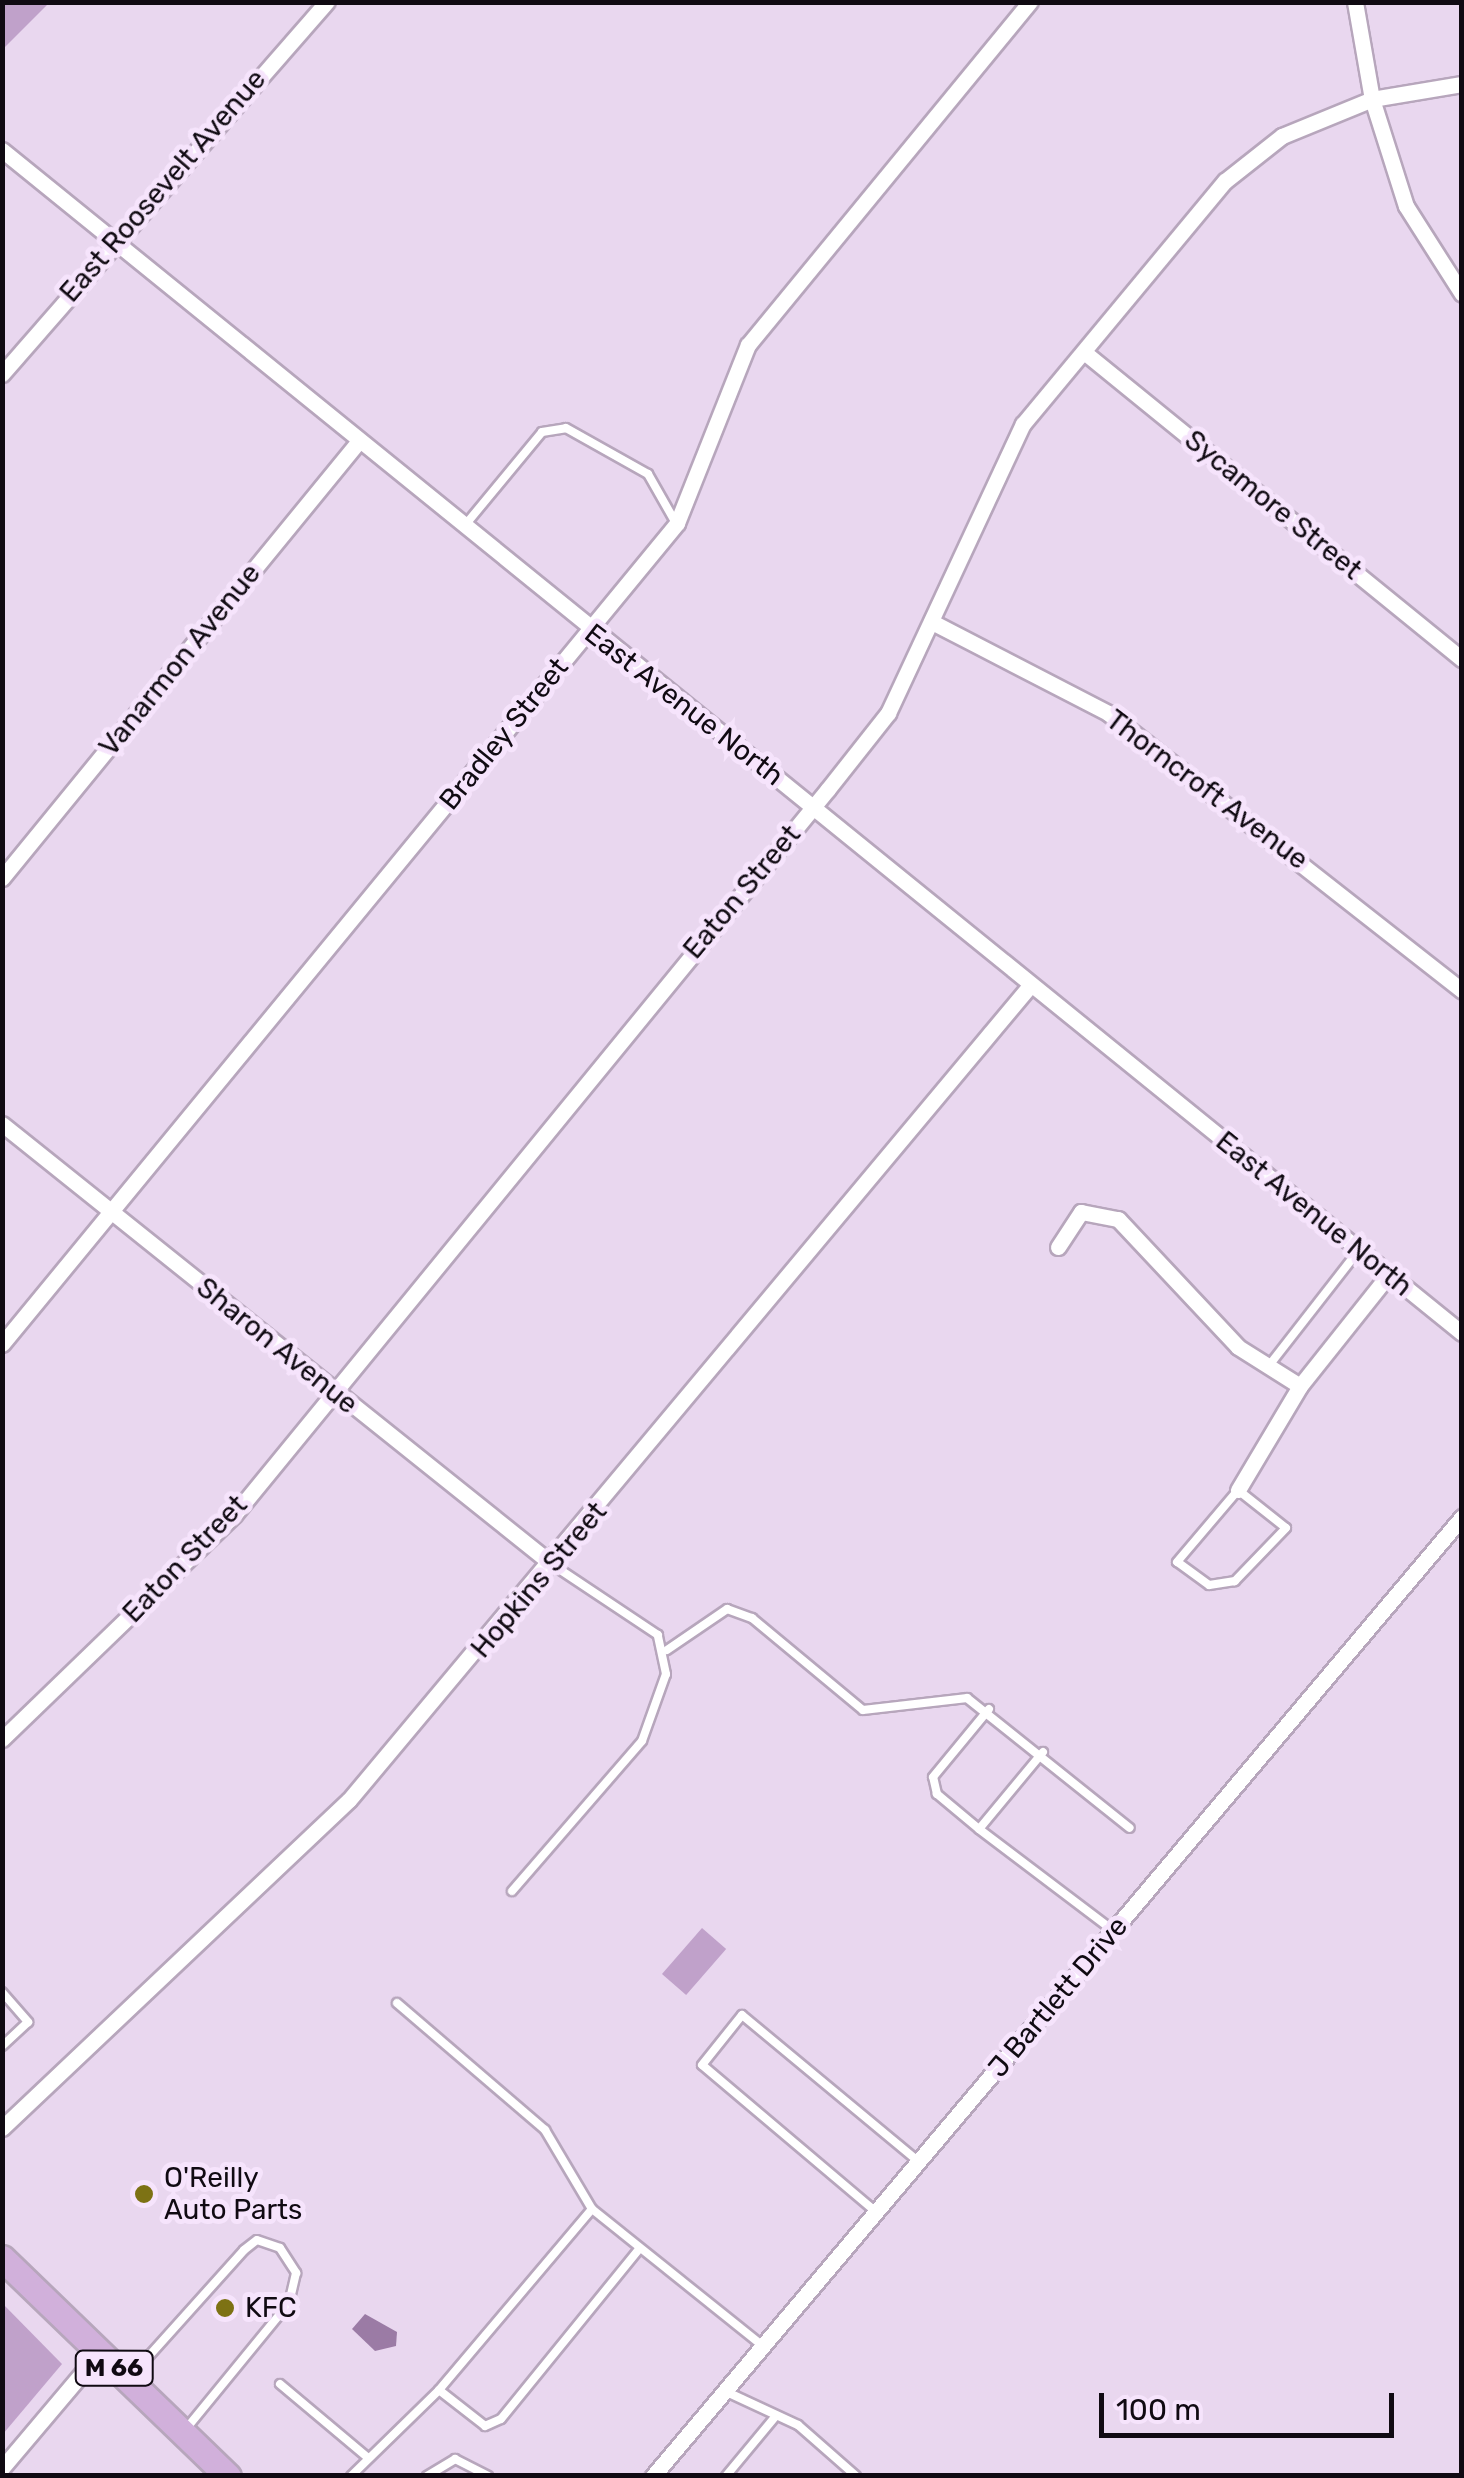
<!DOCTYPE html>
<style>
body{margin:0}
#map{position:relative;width:1464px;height:2478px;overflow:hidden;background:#e9d7ef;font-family:Rubik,sans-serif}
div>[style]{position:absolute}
.green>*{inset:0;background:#c0a1ca;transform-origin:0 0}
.water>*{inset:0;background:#9b7ba5}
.roads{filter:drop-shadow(2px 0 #b7a6bc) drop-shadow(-2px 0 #b7a6bc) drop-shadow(0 2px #b7a6bc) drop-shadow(0 -2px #b7a6bc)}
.lane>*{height:8px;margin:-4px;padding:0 4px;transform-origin:4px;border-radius:4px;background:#fff}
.street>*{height:15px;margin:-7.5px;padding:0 7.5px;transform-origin:7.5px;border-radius:7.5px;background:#fff}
.primary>*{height:25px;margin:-12.5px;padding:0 12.5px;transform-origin:12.5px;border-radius:12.5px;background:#d1b0db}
.dots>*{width:28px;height:28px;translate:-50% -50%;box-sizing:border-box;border:5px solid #f6e4fc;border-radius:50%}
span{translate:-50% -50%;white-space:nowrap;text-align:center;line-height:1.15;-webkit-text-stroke:10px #f6e4fc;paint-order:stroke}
.shield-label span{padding:2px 8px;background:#f6e4fc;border:2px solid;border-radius:8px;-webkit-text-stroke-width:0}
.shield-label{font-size:25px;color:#100a12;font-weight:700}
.street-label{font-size:28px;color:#100a12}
.poi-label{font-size:28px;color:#100a12}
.left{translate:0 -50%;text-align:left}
.frame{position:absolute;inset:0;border:5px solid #100a12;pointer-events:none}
.scale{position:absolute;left:1099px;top:2393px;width:295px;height:45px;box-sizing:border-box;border:5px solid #100a12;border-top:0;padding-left:12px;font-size:30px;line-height:35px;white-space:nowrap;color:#100a12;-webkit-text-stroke:8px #f6e4fc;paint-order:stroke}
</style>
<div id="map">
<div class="green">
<div style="clip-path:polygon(3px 2px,49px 3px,3px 49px,2px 3px)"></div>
<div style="left:702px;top:1928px;width:32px;height:61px;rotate:41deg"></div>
<div style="clip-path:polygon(3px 2304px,62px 2364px,3px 2434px)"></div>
</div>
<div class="water">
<div style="clip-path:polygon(365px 2314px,397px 2332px,396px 2346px,375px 2351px,352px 2329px)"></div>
</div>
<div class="roads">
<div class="lane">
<div style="left:466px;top:524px;width:119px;rotate:-50.4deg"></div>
<div style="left:542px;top:432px;width:24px;rotate:-9deg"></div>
<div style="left:566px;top:428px;width:94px;rotate:29.3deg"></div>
<div style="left:648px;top:474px;width:56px;rotate:60.3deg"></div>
<div style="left:1271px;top:1363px;width:143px;rotate:-52.1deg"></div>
<div style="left:1238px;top:1490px;width:61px;rotate:38.4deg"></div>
<div style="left:1286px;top:1528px;width:74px;rotate:133.9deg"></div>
<div style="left:1235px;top:1581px;width:26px;rotate:171deg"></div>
<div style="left:1209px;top:1585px;width:39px;rotate:-144deg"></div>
<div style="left:1177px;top:1562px;width:94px;rotate:-49.7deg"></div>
<div style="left:667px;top:1650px;width:73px;rotate:-34.3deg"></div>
<div style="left:727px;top:1609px;width:27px;rotate:20deg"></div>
<div style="left:752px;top:1618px;width:144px;rotate:39.7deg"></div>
<div style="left:863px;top:1710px;width:105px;rotate:-6.6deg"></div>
<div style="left:967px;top:1698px;width:208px;rotate:38.6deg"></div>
<div style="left:1043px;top:1752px;width:100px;rotate:129.7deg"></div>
<div style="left:979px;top:1829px;width:169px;rotate:37.1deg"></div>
<div style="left:979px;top:1829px;width:55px;rotate:-140.2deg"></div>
<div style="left:937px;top:1794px;width:17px;rotate:-103deg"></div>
<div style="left:933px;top:1777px;width:88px;rotate:-50.5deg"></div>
<div style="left:512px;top:1891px;width:198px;rotate:-49.1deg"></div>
<div style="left:642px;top:1741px;width:71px;rotate:-70.3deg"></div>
<div style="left:666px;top:1674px;width:40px;rotate:-102deg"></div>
<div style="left:658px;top:1635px;width:126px;rotate:-146.3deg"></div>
<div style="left:2px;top:1992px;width:40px;rotate:49deg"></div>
<div style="left:28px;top:2022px;width:35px;rotate:137deg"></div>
<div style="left:397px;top:2003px;width:195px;rotate:40.6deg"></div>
<div style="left:545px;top:2130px;width:92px;rotate:59.3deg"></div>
<div style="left:592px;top:2209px;width:218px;rotate:38.7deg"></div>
<div style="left:875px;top:2211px;width:226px;rotate:-139.8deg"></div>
<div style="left:702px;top:2065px;width:64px;rotate:-51.3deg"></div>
<div style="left:742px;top:2015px;width:229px;rotate:39.7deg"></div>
<div style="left:131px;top:2376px;width:169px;rotate:-48.1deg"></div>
<div style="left:244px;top:2250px;width:16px;rotate:-38deg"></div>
<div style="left:257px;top:2240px;width:24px;rotate:19deg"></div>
<div style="left:280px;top:2248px;width:30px;rotate:57deg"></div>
<div style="left:296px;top:2273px;width:31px;rotate:103deg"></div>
<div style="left:289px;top:2303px;width:164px;rotate:129.3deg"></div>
<div style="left:280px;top:2384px;width:114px;rotate:40deg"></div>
<div style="left:439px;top:2390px;width:58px;rotate:38deg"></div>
<div style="left:485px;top:2426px;width:17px;rotate:-24deg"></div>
<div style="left:501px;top:2419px;width:220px;rotate:-50.9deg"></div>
<div style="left:729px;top:2393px;width:76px;rotate:24.9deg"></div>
<div style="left:798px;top:2425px;width:77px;rotate:41.3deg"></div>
<div style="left:351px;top:2476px;width:123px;rotate:-44.3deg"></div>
<div style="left:439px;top:2390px;width:237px;rotate:-49.8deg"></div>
<div style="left:427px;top:2476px;width:33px;rotate:-31deg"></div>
<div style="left:455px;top:2459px;width:37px;rotate:27deg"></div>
<div style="left:726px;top:2476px;width:77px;rotate:-50.3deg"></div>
</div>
<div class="street">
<div style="left:1355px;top:2px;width:98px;rotate:80.1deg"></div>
<div style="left:1372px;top:99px;width:112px;rotate:72.4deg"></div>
<div style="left:1406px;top:206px;width:104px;rotate:57.5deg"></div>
<div style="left:2px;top:150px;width:1879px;rotate:39.02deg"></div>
<div style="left:1084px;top:352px;width:487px;rotate:39.1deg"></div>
<div style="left:2px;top:374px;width:494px;rotate:-48.9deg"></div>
<div style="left:932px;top:622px;width:198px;rotate:27.3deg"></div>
<div style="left:1108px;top:713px;width:450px;rotate:38.1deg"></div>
<div style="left:2px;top:878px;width:563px;rotate:-50.77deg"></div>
<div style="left:2px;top:1124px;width:706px;rotate:38.67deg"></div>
<div style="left:1058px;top:1247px;width:42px;rotate:-56.7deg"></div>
<div style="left:1081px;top:1212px;width:38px;rotate:11deg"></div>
<div style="left:1118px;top:1219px;width:175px;rotate:46.8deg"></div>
<div style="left:1238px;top:1347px;width:73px;rotate:32.2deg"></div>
<div style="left:2px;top:1344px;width:1063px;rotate:-50.57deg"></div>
<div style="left:677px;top:523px;width:192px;rotate:-68.3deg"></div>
<div style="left:748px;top:345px;width:444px;rotate:-50.6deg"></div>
<div style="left:1238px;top:1490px;width:121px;rotate:-59.2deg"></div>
<div style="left:1300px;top:1386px;width:143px;rotate:-51.5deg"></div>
<div style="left:2px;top:1739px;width:322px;rotate:-44deg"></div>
<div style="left:234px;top:1515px;width:938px;rotate:-50.71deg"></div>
<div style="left:828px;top:789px;width:97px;rotate:-51.7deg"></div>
<div style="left:888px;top:713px;width:319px;rotate:-65deg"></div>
<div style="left:1023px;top:424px;width:316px;rotate:-50.3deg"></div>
<div style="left:1225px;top:181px;width:73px;rotate:-38.3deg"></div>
<div style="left:1282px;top:136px;width:97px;rotate:-22.3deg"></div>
<div style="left:1372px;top:99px;width:91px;rotate:-9.5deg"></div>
<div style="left:2px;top:2128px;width:477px;rotate:-43.4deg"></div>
<div style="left:349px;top:1800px;width:1058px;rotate:-50.1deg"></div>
<div style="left:2px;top:2468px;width:152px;rotate:-49.8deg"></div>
<div style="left:653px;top:2476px;width:1255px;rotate:-49.85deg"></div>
</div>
<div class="primary">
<div style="left:2px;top:2258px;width:314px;rotate:44deg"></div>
</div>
</div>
<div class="dots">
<div style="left:144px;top:2194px;background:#7d7214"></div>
<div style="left:225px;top:2308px;background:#7d7214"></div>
</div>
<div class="shield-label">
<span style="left:114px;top:2368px">M 66</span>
</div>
<div class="street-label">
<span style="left:163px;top:186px;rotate:-49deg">East Roosevelt Avenue</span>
<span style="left:1273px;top:505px;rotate:39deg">Sycamore Street</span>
<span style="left:180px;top:660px;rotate:-51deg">Vanarmon Avenue</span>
<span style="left:684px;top:705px;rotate:38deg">East Avenue North</span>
<span style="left:504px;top:734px;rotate:-51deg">Bradley Street</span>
<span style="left:1207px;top:790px;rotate:37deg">Thorncroft Avenue</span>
<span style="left:742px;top:892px;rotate:-50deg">Eaton Street</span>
<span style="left:1314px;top:1214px;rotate:39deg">East Avenue North</span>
<span style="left:277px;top:1346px;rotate:39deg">Sharon Avenue</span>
<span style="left:185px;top:1559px;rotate:-46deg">Eaton Street</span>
<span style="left:539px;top:1580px;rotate:-50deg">Hopkins Street</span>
<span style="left:1058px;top:1997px;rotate:-50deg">J Bartlett Drive</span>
</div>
<div class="poi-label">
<span class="left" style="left:164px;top:2194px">O'Reilly<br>Auto Parts</span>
<span class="left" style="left:245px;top:2308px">KFC</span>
</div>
<div class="frame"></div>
<div class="scale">100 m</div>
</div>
